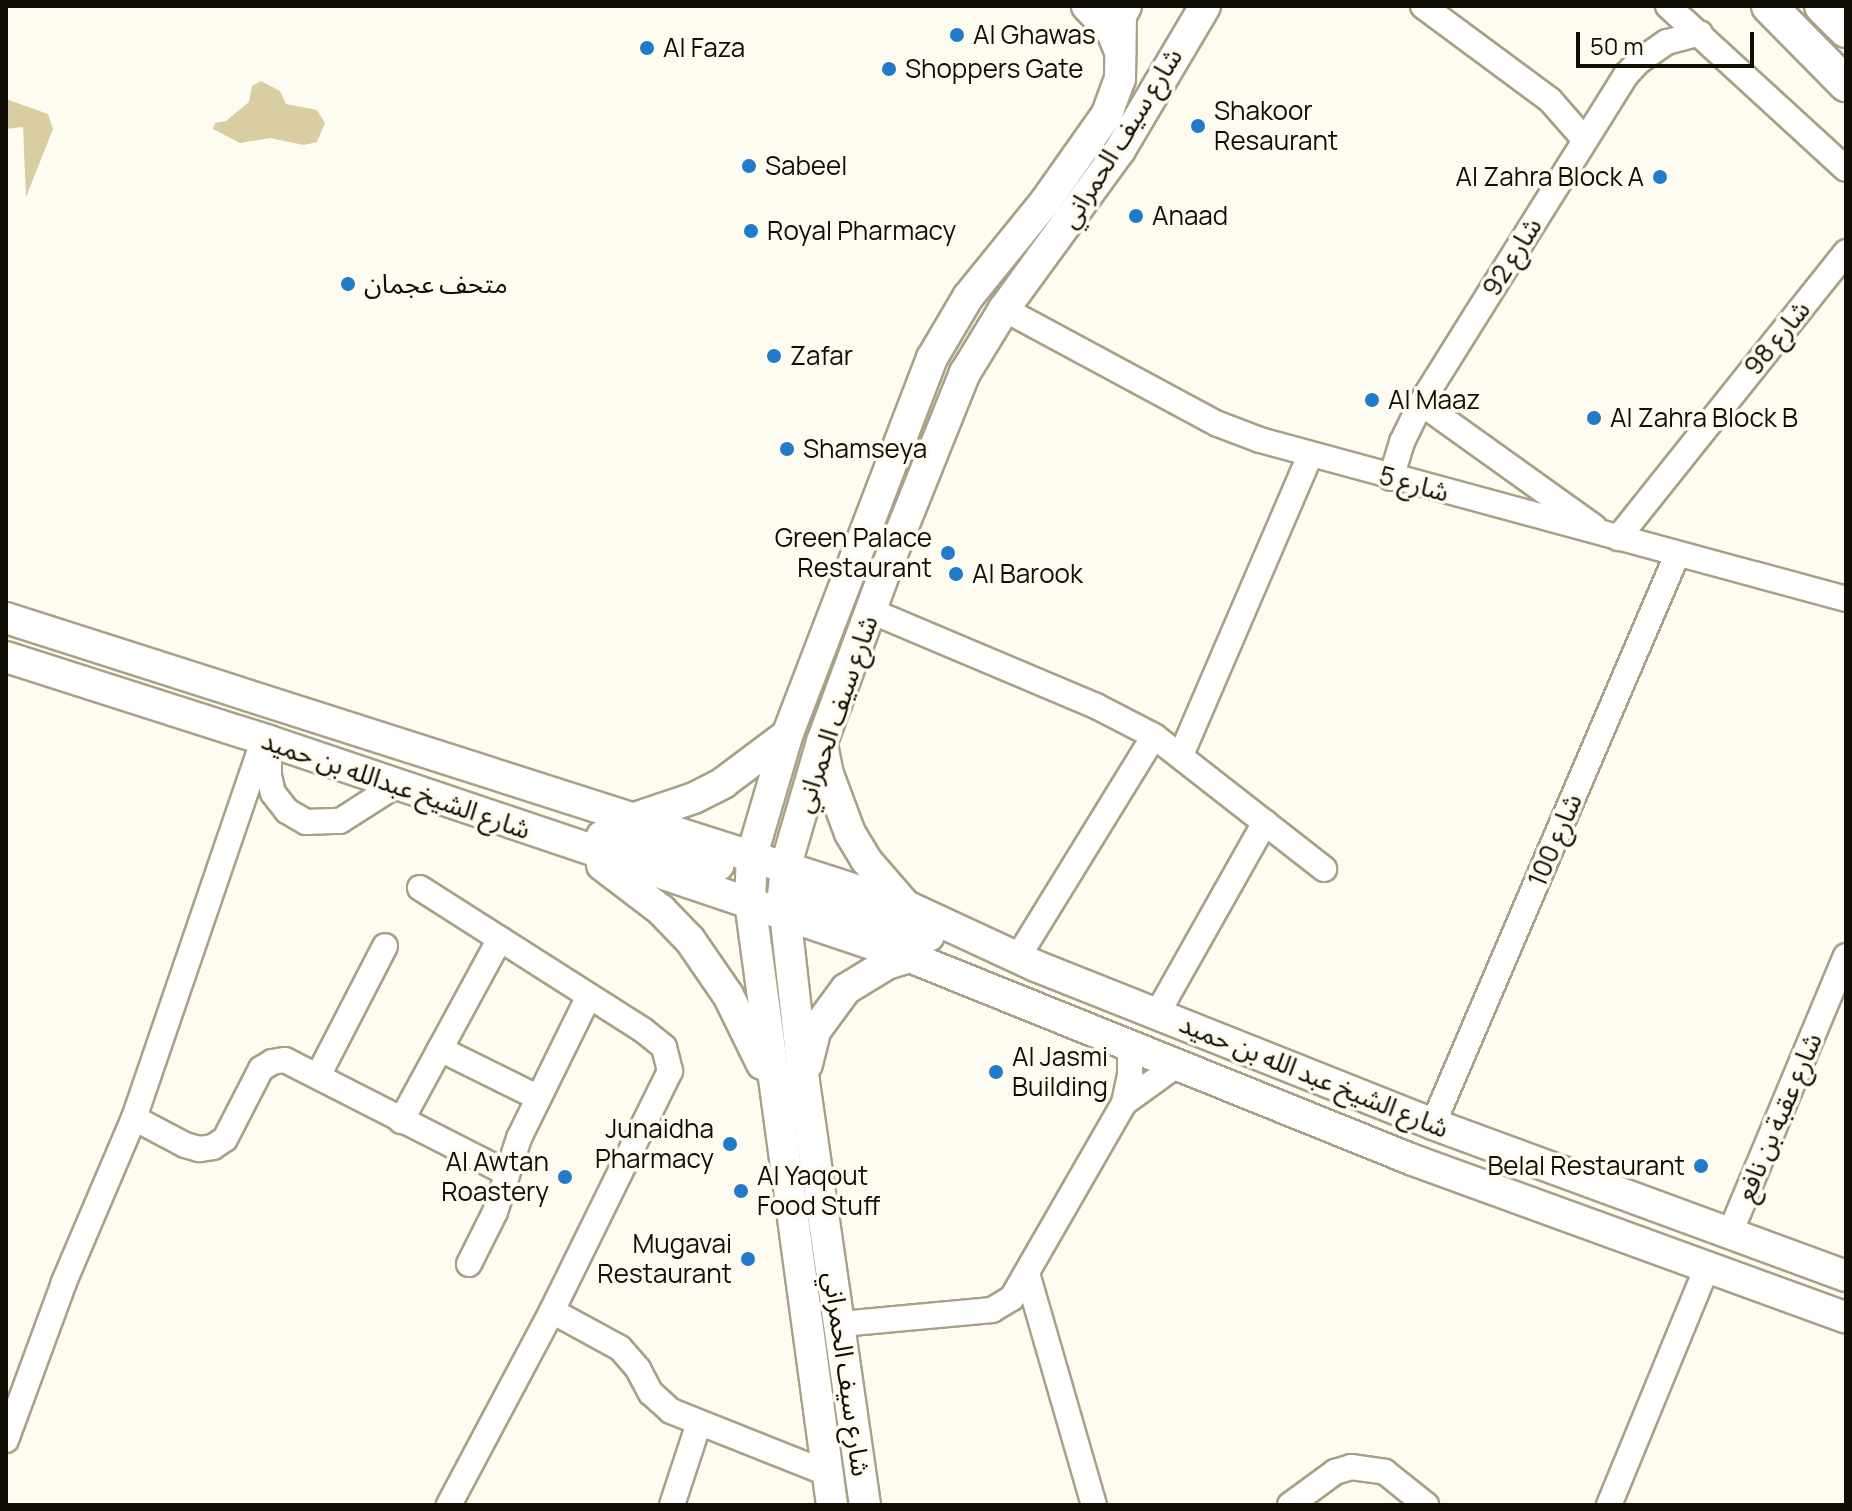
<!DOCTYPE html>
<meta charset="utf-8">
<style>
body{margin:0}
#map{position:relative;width:1852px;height:1511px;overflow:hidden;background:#fefbf0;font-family:Manrope,"Noto Sans Arabic",sans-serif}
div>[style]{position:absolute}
.green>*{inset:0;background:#d9cea2}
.roads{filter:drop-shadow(2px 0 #a8a187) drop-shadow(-2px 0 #a8a187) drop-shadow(0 2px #a8a187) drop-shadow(0 -2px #a8a187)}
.minor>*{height:24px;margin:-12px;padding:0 12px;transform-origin:12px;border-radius:12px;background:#fff}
.tertiary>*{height:30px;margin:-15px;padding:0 15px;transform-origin:15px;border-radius:15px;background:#fff}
.secondary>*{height:34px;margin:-17px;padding:0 17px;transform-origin:17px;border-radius:17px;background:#fff}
.dots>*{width:22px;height:22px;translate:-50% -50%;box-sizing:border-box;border:4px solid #fefbf0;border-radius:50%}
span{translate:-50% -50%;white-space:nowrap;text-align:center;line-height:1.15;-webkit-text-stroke:7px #fefbf0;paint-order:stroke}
.poi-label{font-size:26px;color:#110e05}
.left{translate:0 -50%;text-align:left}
.right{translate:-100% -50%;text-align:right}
.street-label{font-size:26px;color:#110e05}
.frame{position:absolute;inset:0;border:8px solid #110e05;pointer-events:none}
.scale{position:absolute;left:1576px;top:32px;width:178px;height:36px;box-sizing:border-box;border:4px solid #110e05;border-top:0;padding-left:10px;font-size:24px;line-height:28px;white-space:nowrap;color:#110e05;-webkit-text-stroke:6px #fefbf0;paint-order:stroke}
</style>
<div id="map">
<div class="green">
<div style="clip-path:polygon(261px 81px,280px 91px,286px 104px,317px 110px,325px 123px,317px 142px,304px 145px,270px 138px,240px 143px,213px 129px,215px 123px,226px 121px,249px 102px,252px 86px)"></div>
<div style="clip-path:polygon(6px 99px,48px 114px,53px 129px,26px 197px,23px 127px,6px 129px)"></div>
</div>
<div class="roads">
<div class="minor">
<div style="left:1423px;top:6px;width:158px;rotate:36.5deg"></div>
<div style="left:1550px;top:100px;width:53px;rotate:48.8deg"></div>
<div style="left:1668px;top:6px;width:241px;rotate:42.5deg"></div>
<div style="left:1004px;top:309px;width:243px;rotate:28.3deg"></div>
<div style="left:1218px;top:424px;width:45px;rotate:20.9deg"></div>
<div style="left:1260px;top:440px;width:607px;rotate:15.18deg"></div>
<div style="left:1421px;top:403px;width:213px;rotate:35.6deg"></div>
<div style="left:1391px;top:478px;width:38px;rotate:-73deg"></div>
<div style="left:1402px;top:442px;width:43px;rotate:-64deg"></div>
<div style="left:1421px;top:403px;width:387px;rotate:-58deg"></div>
<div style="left:1626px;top:75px;width:18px;rotate:-47deg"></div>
<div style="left:1638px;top:62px;width:35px;rotate:-35deg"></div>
<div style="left:1667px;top:42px;width:34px;rotate:-15deg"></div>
<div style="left:1618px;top:538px;width:366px;rotate:-51.4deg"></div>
<div style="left:871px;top:611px;width:244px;rotate:22.9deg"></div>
<div style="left:1096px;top:706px;width:65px;rotate:27.3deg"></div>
<div style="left:1154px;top:736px;width:216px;rotate:38deg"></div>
<div style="left:269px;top:743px;width:33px;rotate:90deg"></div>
<div style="left:269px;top:776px;width:17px;rotate:77deg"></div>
<div style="left:273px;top:793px;width:23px;rotate:52deg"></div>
<div style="left:287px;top:811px;width:22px;rotate:30deg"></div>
<div style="left:306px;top:822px;width:34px;rotate:-2deg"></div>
<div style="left:340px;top:821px;width:67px;rotate:-32.7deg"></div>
<div style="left:1181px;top:755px;width:327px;rotate:-66.7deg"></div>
<div style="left:420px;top:888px;width:264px;rotate:32.5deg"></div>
<div style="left:643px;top:1030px;width:27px;rotate:39deg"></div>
<div style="left:664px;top:1047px;width:25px;rotate:76deg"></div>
<div style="left:670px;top:1071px;width:267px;rotate:116.2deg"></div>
<div style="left:552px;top:1311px;width:220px;rotate:118deg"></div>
<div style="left:1018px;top:957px;width:259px;rotate:-58.4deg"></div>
<div style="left:1157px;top:1014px;width:220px;rotate:-60.6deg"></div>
<div style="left:440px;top:1049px;width:108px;rotate:26.3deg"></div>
<div style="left:318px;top:1076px;width:146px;rotate:-62.7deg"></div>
<div style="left:1124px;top:1103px;width:67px;rotate:-35.8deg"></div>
<div style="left:134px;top:1118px;width:58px;rotate:27.9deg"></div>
<div style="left:185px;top:1145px;width:15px;rotate:16deg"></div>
<div style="left:199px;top:1149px;width:14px;rotate:-8deg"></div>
<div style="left:213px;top:1147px;width:14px;rotate:-34deg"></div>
<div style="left:225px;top:1139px;width:79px;rotate:-62.8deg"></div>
<div style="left:261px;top:1069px;width:13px;rotate:-32deg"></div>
<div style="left:272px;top:1062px;width:13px;rotate:-9deg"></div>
<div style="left:285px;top:1060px;width:249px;rotate:27deg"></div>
<div style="left:401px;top:1121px;width:207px;rotate:-61.5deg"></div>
<div style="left:1433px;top:1124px;width:619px;rotate:-66.79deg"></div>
<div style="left:1730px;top:1233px;width:300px;rotate:-67.3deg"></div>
<div style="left:469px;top:1264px;width:58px;rotate:-63.4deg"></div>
<div style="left:495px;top:1212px;width:78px;rotate:-72deg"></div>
<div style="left:519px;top:1138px;width:158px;rotate:-63.8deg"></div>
<div style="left:1027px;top:1273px;width:241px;rotate:73.9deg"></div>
<div style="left:552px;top:1311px;width:77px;rotate:28.6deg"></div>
<div style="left:620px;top:1348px;width:28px;rotate:49deg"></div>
<div style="left:638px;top:1369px;width:27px;rotate:62deg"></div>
<div style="left:651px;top:1393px;width:27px;rotate:42deg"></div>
<div style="left:671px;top:1411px;width:170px;rotate:21.7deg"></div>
<div style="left:841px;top:1324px;width:152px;rotate:-5.3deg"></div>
<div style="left:992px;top:1310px;width:23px;rotate:-31deg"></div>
<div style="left:1012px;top:1298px;width:225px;rotate:-60.1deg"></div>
<div style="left:1124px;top:1103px;width:30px;rotate:-78deg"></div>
<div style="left:1130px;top:1074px;width:29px;rotate:-90deg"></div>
<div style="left:6px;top:1440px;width:168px;rotate:-69.8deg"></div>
<div style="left:64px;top:1282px;width:178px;rotate:-66.9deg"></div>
<div style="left:134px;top:1118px;width:401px;rotate:-71.1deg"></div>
<div style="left:672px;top:1505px;width:86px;rotate:-71.8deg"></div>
<div style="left:1290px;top:1505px;width:56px;rotate:-36.3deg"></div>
<div style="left:1335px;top:1472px;width:17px;rotate:-17deg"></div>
<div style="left:1351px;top:1467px;width:34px;rotate:8deg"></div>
<div style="left:1385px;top:1472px;width:53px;rotate:38.8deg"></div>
<div style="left:1609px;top:1505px;width:257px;rotate:-67.6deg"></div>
</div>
<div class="tertiary">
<div style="left:1087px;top:6px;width:36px;rotate:46deg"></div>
<div style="left:1112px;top:32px;width:22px;rotate:68deg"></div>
<div style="left:6px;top:618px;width:945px;rotate:17.74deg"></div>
<div style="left:906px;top:906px;width:143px;rotate:24.8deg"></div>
<div style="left:1036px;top:966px;width:427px;rotate:21.7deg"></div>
<div style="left:1433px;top:1124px;width:440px;rotate:20.2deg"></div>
<div style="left:6px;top:657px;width:276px;rotate:17.7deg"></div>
<div style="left:269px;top:741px;width:676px;rotate:18.62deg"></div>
<div style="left:910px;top:957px;width:542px;rotate:21.98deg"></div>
<div style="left:1413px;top:1160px;width:461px;rotate:20deg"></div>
<div style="left:822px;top:744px;width:31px;rotate:79deg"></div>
<div style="left:828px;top:774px;width:63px;rotate:69.6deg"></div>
<div style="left:850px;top:833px;width:31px;rotate:59deg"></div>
<div style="left:866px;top:860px;width:60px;rotate:49.1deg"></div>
<div style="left:632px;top:819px;width:65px;rotate:-18.7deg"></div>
<div style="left:694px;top:798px;width:33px;rotate:-27deg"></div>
<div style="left:723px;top:783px;width:80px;rotate:-36.9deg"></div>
<div style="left:602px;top:836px;width:120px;rotate:14deg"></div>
<div style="left:602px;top:865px;width:74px;rotate:37.3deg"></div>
<div style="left:661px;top:910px;width:42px;rotate:46deg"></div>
<div style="left:690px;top:940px;width:67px;rotate:55.4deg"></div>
<div style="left:728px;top:995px;width:77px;rotate:63.8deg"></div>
<div style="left:795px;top:898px;width:139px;rotate:15.8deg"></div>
<div style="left:807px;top:1064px;width:34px;rotate:-76deg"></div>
<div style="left:815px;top:1031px;width:52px;rotate:-53.6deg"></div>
<div style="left:846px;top:989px;width:48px;rotate:-31.4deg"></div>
<div style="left:887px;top:964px;width:24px;rotate:-17deg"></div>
<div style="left:832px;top:1505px;width:609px;rotate:-97.74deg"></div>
<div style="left:750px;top:902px;width:47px;rotate:-87.6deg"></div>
<div style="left:752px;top:855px;width:127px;rotate:-73.6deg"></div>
<div style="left:788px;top:733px;width:402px;rotate:-69deg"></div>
<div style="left:932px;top:358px;width:71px;rotate:-59.5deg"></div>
<div style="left:968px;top:297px;width:122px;rotate:-51deg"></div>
<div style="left:1045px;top:202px;width:108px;rotate:-54.8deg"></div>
<div style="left:1107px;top:114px;width:37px;rotate:-70deg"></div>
<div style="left:1120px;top:79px;width:63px;rotate:-89.1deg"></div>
<div style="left:1121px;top:16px;width:11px;rotate:-63deg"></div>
<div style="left:865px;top:1505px;width:427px;rotate:-98.2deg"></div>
<div style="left:804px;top:1082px;width:187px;rotate:-96.4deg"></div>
<div style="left:783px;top:896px;width:31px;rotate:-84deg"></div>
<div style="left:786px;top:865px;width:128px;rotate:-73.7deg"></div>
<div style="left:822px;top:742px;width:179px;rotate:-69.7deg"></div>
<div style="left:884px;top:574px;width:217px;rotate:-68.1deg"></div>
<div style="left:965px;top:373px;width:75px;rotate:-58.6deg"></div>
<div style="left:1004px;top:309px;width:197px;rotate:-53.9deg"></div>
<div style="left:1120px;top:150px;width:167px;rotate:-59.4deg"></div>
</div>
<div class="secondary">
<div style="left:1769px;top:6px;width:110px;rotate:45.4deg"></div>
<div style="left:1822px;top:6px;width:34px;rotate:45deg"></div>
</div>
</div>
<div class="dots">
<div style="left:957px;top:35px;background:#217bc8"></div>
<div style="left:647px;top:48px;background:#217bc8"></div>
<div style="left:889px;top:69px;background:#217bc8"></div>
<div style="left:1198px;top:126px;background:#217bc8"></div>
<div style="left:749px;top:166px;background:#217bc8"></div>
<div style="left:1660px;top:177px;background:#217bc8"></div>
<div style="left:1136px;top:216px;background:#217bc8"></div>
<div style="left:751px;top:231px;background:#217bc8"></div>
<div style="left:348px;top:284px;background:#217bc8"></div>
<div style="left:774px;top:356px;background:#217bc8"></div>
<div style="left:1372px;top:400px;background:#217bc8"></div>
<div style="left:1594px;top:418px;background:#217bc8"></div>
<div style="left:787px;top:449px;background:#217bc8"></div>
<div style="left:948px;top:553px;background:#217bc8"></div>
<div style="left:956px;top:574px;background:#217bc8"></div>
<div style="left:996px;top:1072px;background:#217bc8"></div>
<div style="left:730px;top:1144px;background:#217bc8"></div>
<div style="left:1701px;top:1166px;background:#217bc8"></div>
<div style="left:565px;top:1177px;background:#217bc8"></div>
<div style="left:741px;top:1191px;background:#217bc8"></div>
<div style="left:748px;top:1259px;background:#217bc8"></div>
</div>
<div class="poi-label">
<span class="left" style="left:973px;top:35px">Al Ghawas</span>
<span class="left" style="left:663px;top:48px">Al Faza</span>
<span class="left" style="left:905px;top:69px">Shoppers Gate</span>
<span class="left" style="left:1214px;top:126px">Shakoor<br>Resaurant</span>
<span class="left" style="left:765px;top:166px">Sabeel</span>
<span class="right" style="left:1644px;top:177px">Al Zahra Block A</span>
<span class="left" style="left:1152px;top:216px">Anaad</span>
<span class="left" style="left:767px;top:231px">Royal Pharmacy</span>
<span class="left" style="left:364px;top:284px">متحف عجمان</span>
<span class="left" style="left:790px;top:356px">Zafar</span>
<span class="left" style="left:1388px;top:400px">Al Maaz</span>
<span class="left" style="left:1610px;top:418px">Al Zahra Block B</span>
<span class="left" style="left:803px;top:449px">Shamseya</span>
<span class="right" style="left:932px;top:553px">Green Palace<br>Restaurant</span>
<span class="left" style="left:972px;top:574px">Al Barook</span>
<span class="left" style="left:1012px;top:1072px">Al Jasmi<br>Building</span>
<span class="right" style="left:714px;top:1144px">Junaidha<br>Pharmacy</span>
<span class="right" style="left:549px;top:1177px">Al Awtan<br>Roastery</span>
<span class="right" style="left:1685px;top:1166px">Belal Restaurant</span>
<span class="left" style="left:757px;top:1191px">Al Yaqout<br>Food Stuff</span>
<span class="right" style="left:732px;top:1259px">Mugavai<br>Restaurant</span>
</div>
<div class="street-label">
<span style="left:1121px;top:138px;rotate:-58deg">شارع سيف الحمراني</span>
<span style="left:1512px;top:257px;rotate:-58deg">شارع 92</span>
<span style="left:1777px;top:338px;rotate:-51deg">شارع 98</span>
<span style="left:1414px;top:484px;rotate:15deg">شارع 5</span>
<span style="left:836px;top:714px;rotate:-71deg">شارع سيف الحمراني</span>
<span style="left:396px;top:785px;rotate:19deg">شارع الشيخ عبدالله بن حميد</span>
<span style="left:1555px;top:840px;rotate:-67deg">شارع 100</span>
<span style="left:1314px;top:1076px;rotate:22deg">شارع الشيخ عبد الله بن حميد</span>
<span style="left:1779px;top:1117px;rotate:-67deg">شارع عقبة بن نافع</span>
<span style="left:847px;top:1374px;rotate:82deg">شارع سيف الحمراني</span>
</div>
<div class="frame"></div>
<div class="scale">50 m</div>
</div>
